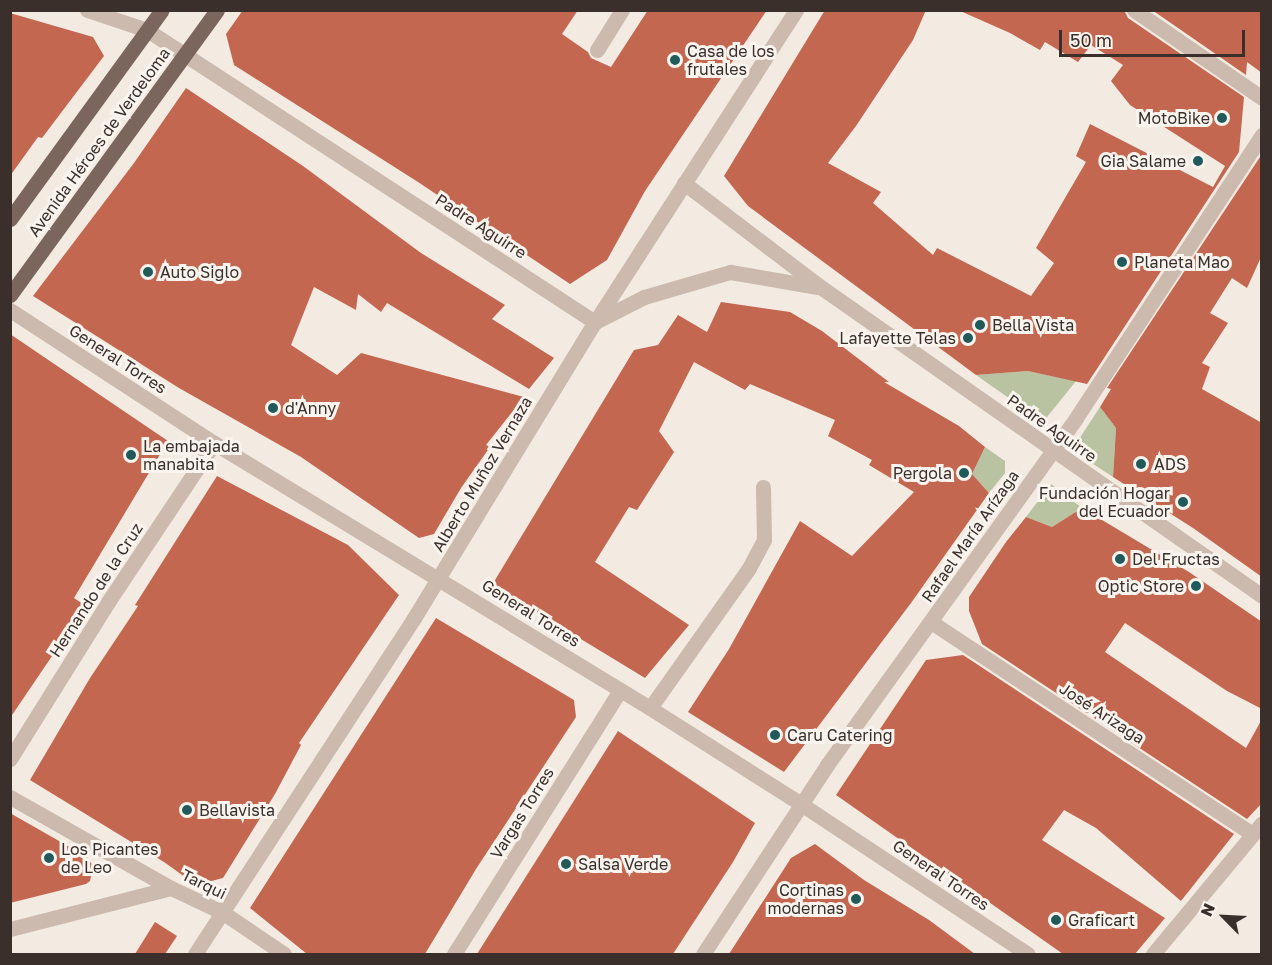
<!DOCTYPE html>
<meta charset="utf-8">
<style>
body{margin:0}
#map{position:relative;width:1272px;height:965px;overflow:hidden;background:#f3eae1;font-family:"Golos Text",sans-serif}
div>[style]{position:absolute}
.green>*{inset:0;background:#b9c2a1}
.building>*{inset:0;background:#c36750}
.minor>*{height:15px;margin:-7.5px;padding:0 7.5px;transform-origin:7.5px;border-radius:7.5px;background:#cbbaad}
.major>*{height:15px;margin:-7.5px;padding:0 7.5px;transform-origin:7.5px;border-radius:7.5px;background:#7b665d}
.dots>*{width:16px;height:16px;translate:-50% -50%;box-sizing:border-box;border:3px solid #faf4ee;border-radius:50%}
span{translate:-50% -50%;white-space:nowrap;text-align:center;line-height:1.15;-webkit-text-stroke:6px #faf4ee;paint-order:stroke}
.poi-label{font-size:16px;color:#3a2f2b}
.left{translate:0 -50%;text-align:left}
.right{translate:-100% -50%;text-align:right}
.street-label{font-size:16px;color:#3a2f2b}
.frame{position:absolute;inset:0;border:12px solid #3a2f2b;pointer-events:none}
.north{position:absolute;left:1194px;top:887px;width:60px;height:60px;-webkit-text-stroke:4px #faf4ee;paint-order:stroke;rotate:294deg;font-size:16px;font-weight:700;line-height:24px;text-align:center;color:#3a2f2b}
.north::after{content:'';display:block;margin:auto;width:21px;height:27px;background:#3a2f2b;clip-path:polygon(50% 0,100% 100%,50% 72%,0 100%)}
.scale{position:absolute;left:1059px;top:30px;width:186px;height:27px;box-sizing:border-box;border:3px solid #3a2f2b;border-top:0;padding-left:8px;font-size:18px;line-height:21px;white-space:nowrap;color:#3a2f2b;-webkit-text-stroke:4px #faf4ee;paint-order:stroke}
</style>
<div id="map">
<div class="green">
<div style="clip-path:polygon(1028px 371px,1076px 381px,1043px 422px,976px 375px)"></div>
<div style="clip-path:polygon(1100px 407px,1116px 428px,1113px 477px,1072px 450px)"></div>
<div style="clip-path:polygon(985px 447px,1005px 461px,1005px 473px,989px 493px,972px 474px)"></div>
<div style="clip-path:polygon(1051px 484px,1082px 508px,1052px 527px,1026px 517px)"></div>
</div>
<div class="building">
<div style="clip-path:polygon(243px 10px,578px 10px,562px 34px,588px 52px,591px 58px,611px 67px,648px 10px,767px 10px,645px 191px,607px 260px,570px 284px,418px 182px,234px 65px,226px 34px)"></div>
<div style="clip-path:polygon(825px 10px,926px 10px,913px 40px,856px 126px,828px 163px,881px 192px,873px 203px,933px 255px,937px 248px,1031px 296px,1054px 263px,1036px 248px,1086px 162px,1076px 156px,1090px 124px,1213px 187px,1225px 166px,1130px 105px,1111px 81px,1123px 65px,1091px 45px,1078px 62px,1045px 42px,1040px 50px,1010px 33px,958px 10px,1124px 10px,1128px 18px,1244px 97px,1239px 152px,1087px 384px,1028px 371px,976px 375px,748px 206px,724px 176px)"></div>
<div style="clip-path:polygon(1152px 10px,1262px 10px,1262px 73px,1247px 62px,1246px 75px)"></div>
<div style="clip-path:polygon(10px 13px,93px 37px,104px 56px,42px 138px,38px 137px,10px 176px)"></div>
<div style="clip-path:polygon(186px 88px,303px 166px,421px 253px,505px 305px,492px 319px,554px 358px,529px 389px,387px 303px,381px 312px,358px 294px,356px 310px,314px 287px,291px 345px,337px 375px,361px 353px,524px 397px,486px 445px,490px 447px,461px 488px,434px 534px,419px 538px,301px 457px,179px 388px,33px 296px,134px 163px)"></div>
<div style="clip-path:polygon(1262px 154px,1262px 255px,1247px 288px,1232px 278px,1210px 313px,1228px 323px,1202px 363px,1210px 367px,1202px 389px,1262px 423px,1262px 577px,1193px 528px,1113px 477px,1116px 428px,1100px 407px,1111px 389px,1107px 388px)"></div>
<div style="clip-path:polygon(721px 302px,790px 312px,822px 331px,889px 382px,884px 382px,959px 426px,985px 447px,972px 474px,989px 493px,911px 603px,784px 772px,688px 712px,729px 649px,800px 521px,852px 556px,914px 492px,869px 465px,872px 460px,828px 436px,835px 420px,750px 384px,745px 390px,694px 362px,659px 431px,674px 452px,637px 510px,629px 507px,595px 562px,689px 625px,645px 678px,492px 585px,634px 350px,658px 345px,678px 315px,707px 332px)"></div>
<div style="clip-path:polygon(10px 334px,168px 441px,74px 598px,86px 606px,10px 718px)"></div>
<div style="clip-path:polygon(217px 476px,348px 545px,399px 595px,299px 743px,301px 745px,275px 794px,223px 878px,196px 885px,164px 862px,30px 780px,90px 678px,138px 606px,135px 605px)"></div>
<div style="clip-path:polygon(1082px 508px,1189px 572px,1262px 622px,1262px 709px,1227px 691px,1125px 623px,1105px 652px,1246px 748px,1262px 719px,1262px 803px,1247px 819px,982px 644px,969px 611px,969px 597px,1006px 542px,1026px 517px,1052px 527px)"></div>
<div style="clip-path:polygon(436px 618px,574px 700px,576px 717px,476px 869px,425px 954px,307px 954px,250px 908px)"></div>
<div style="clip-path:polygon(963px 655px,1234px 834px,1181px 901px,1096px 828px,1064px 810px,1042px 840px,1165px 918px,1135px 954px,1063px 954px,836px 795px,926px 660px)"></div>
<div style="clip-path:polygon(618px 731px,755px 823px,733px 862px,673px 954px,477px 954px)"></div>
<div style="clip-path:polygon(10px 813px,87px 857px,93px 866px,90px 881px,86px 884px,10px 903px)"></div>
<div style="clip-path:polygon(815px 844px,864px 880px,929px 920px,975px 954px,729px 954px,791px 858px)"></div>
<div style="clip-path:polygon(155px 922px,177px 936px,165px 954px,135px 954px)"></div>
</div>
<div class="minor">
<div style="left:87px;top:10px;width:63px;rotate:18.4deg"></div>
<div style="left:147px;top:30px;width:535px;rotate:33.1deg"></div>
<div style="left:1134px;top:10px;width:155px;rotate:34.5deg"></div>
<div style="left:597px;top:50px;width:47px;rotate:-58deg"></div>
<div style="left:684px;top:183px;width:173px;rotate:37.3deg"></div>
<div style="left:822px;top:288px;width:537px;rotate:34.99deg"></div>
<div style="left:10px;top:310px;width:244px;rotate:33.1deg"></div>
<div style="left:214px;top:443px;width:510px;rotate:31.29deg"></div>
<div style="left:650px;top:708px;width:179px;rotate:32.4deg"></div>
<div style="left:801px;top:804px;width:272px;rotate:33.5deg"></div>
<div style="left:595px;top:322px;width:55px;rotate:-27deg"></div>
<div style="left:644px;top:297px;width:90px;rotate:-16.2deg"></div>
<div style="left:730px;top:272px;width:89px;rotate:9.7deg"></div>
<div style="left:931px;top:622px;width:385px;rotate:33.4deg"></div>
<div style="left:650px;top:708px;width:171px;rotate:-54.7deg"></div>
<div style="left:749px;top:568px;width:32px;rotate:-62deg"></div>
<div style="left:764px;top:540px;width:53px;rotate:-91.1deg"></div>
<div style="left:10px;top:759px;width:185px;rotate:-58deg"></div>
<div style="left:108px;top:602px;width:191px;rotate:-56.3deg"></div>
<div style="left:10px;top:797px;width:185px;rotate:29.5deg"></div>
<div style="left:171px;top:888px;width:56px;rotate:25.2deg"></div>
<div style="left:222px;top:912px;width:75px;rotate:34.1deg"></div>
<div style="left:10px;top:929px;width:166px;rotate:-14.3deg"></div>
<div style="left:195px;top:954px;width:401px;rotate:-56.9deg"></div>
<div style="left:414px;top:618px;width:347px;rotate:-58.6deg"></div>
<div style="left:595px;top:322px;width:371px;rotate:-57.2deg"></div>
<div style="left:454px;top:954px;width:312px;rotate:-57.8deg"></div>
<div style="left:703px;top:954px;width:226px;rotate:-56.7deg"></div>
<div style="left:827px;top:765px;width:427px;rotate:-54.3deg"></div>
<div style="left:1076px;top:418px;width:339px;rotate:-56.7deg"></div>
<div style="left:1153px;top:954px;width:170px;rotate:-50.2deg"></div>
</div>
<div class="major">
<div style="left:10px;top:219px;width:258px;rotate:-54deg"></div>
<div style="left:10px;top:295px;width:352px;rotate:-54deg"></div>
</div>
<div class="dots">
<div style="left:675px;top:60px;background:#215a5b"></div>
<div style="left:1222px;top:118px;background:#215a5b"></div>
<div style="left:1198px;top:161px;background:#215a5b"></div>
<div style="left:1122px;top:262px;background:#215a5b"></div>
<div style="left:148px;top:272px;background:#215a5b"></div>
<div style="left:980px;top:325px;background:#215a5b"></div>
<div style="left:968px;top:338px;background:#215a5b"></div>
<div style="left:273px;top:408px;background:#215a5b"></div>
<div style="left:131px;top:455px;background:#215a5b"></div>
<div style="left:1141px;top:464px;background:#215a5b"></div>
<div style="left:964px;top:473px;background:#215a5b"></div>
<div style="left:1183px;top:502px;background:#215a5b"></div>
<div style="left:1120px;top:559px;background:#215a5b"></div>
<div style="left:1196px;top:586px;background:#215a5b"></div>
<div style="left:775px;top:735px;background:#215a5b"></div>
<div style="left:187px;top:810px;background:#215a5b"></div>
<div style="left:49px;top:858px;background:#215a5b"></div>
<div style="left:566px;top:864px;background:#215a5b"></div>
<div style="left:856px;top:899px;background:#215a5b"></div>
<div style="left:1056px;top:920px;background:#215a5b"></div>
</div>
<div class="poi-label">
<span class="left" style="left:687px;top:60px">Casa de los<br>frutales</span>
<span class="right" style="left:1210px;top:118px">MotoBike</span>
<span class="right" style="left:1186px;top:161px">Gia Salame</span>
<span class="left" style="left:1134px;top:262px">Planeta Mao</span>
<span class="left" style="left:160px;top:272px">Auto Siglo</span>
<span class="left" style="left:992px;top:325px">Bella Vista</span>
<span class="right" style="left:956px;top:338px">Lafayette Telas</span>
<span class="left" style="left:285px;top:408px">d'Anny</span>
<span class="left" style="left:143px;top:455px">La embajada<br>manabita</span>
<span class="left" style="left:1154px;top:464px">ADS</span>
<span class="right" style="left:952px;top:473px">Pergola</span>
<span class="right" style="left:1170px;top:502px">Fundación Hogar<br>del Ecuador</span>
<span class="left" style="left:1132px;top:559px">Del Fructas</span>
<span class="right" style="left:1184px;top:586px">Optic Store</span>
<span class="left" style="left:787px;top:735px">Caru Catering</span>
<span class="left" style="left:199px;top:810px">Bellavista</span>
<span class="left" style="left:61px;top:858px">Los Picantes<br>de Leo</span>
<span class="left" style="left:578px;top:864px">Salsa Verde</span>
<span class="right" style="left:844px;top:899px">Cortinas<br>modernas</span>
<span class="left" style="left:1068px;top:920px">Graficart</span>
</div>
<div class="street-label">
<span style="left:99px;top:142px;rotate:-54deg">Avenida Héroes de Verdeloma</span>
<span style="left:481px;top:226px;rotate:33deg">Padre Aguirre</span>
<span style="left:118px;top:359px;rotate:33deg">General Torres</span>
<span style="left:1052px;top:428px;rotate:35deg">Padre Aguirre</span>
<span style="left:482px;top:474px;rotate:-59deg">Alberto Muñoz Vernaza</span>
<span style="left:970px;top:536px;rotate:-55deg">Rafael María Arízaga</span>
<span style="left:96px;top:590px;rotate:-57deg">Hernando de la Cruz</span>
<span style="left:531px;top:613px;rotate:32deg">General Torres</span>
<span style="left:1102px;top:713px;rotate:33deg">José Arizaga</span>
<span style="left:522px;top:813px;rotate:-58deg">Vargas Torres</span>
<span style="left:941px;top:875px;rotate:34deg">General Torres</span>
<span style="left:204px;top:884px;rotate:26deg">Tarqui</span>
</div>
<div class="frame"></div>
<div class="north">N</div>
<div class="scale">50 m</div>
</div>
